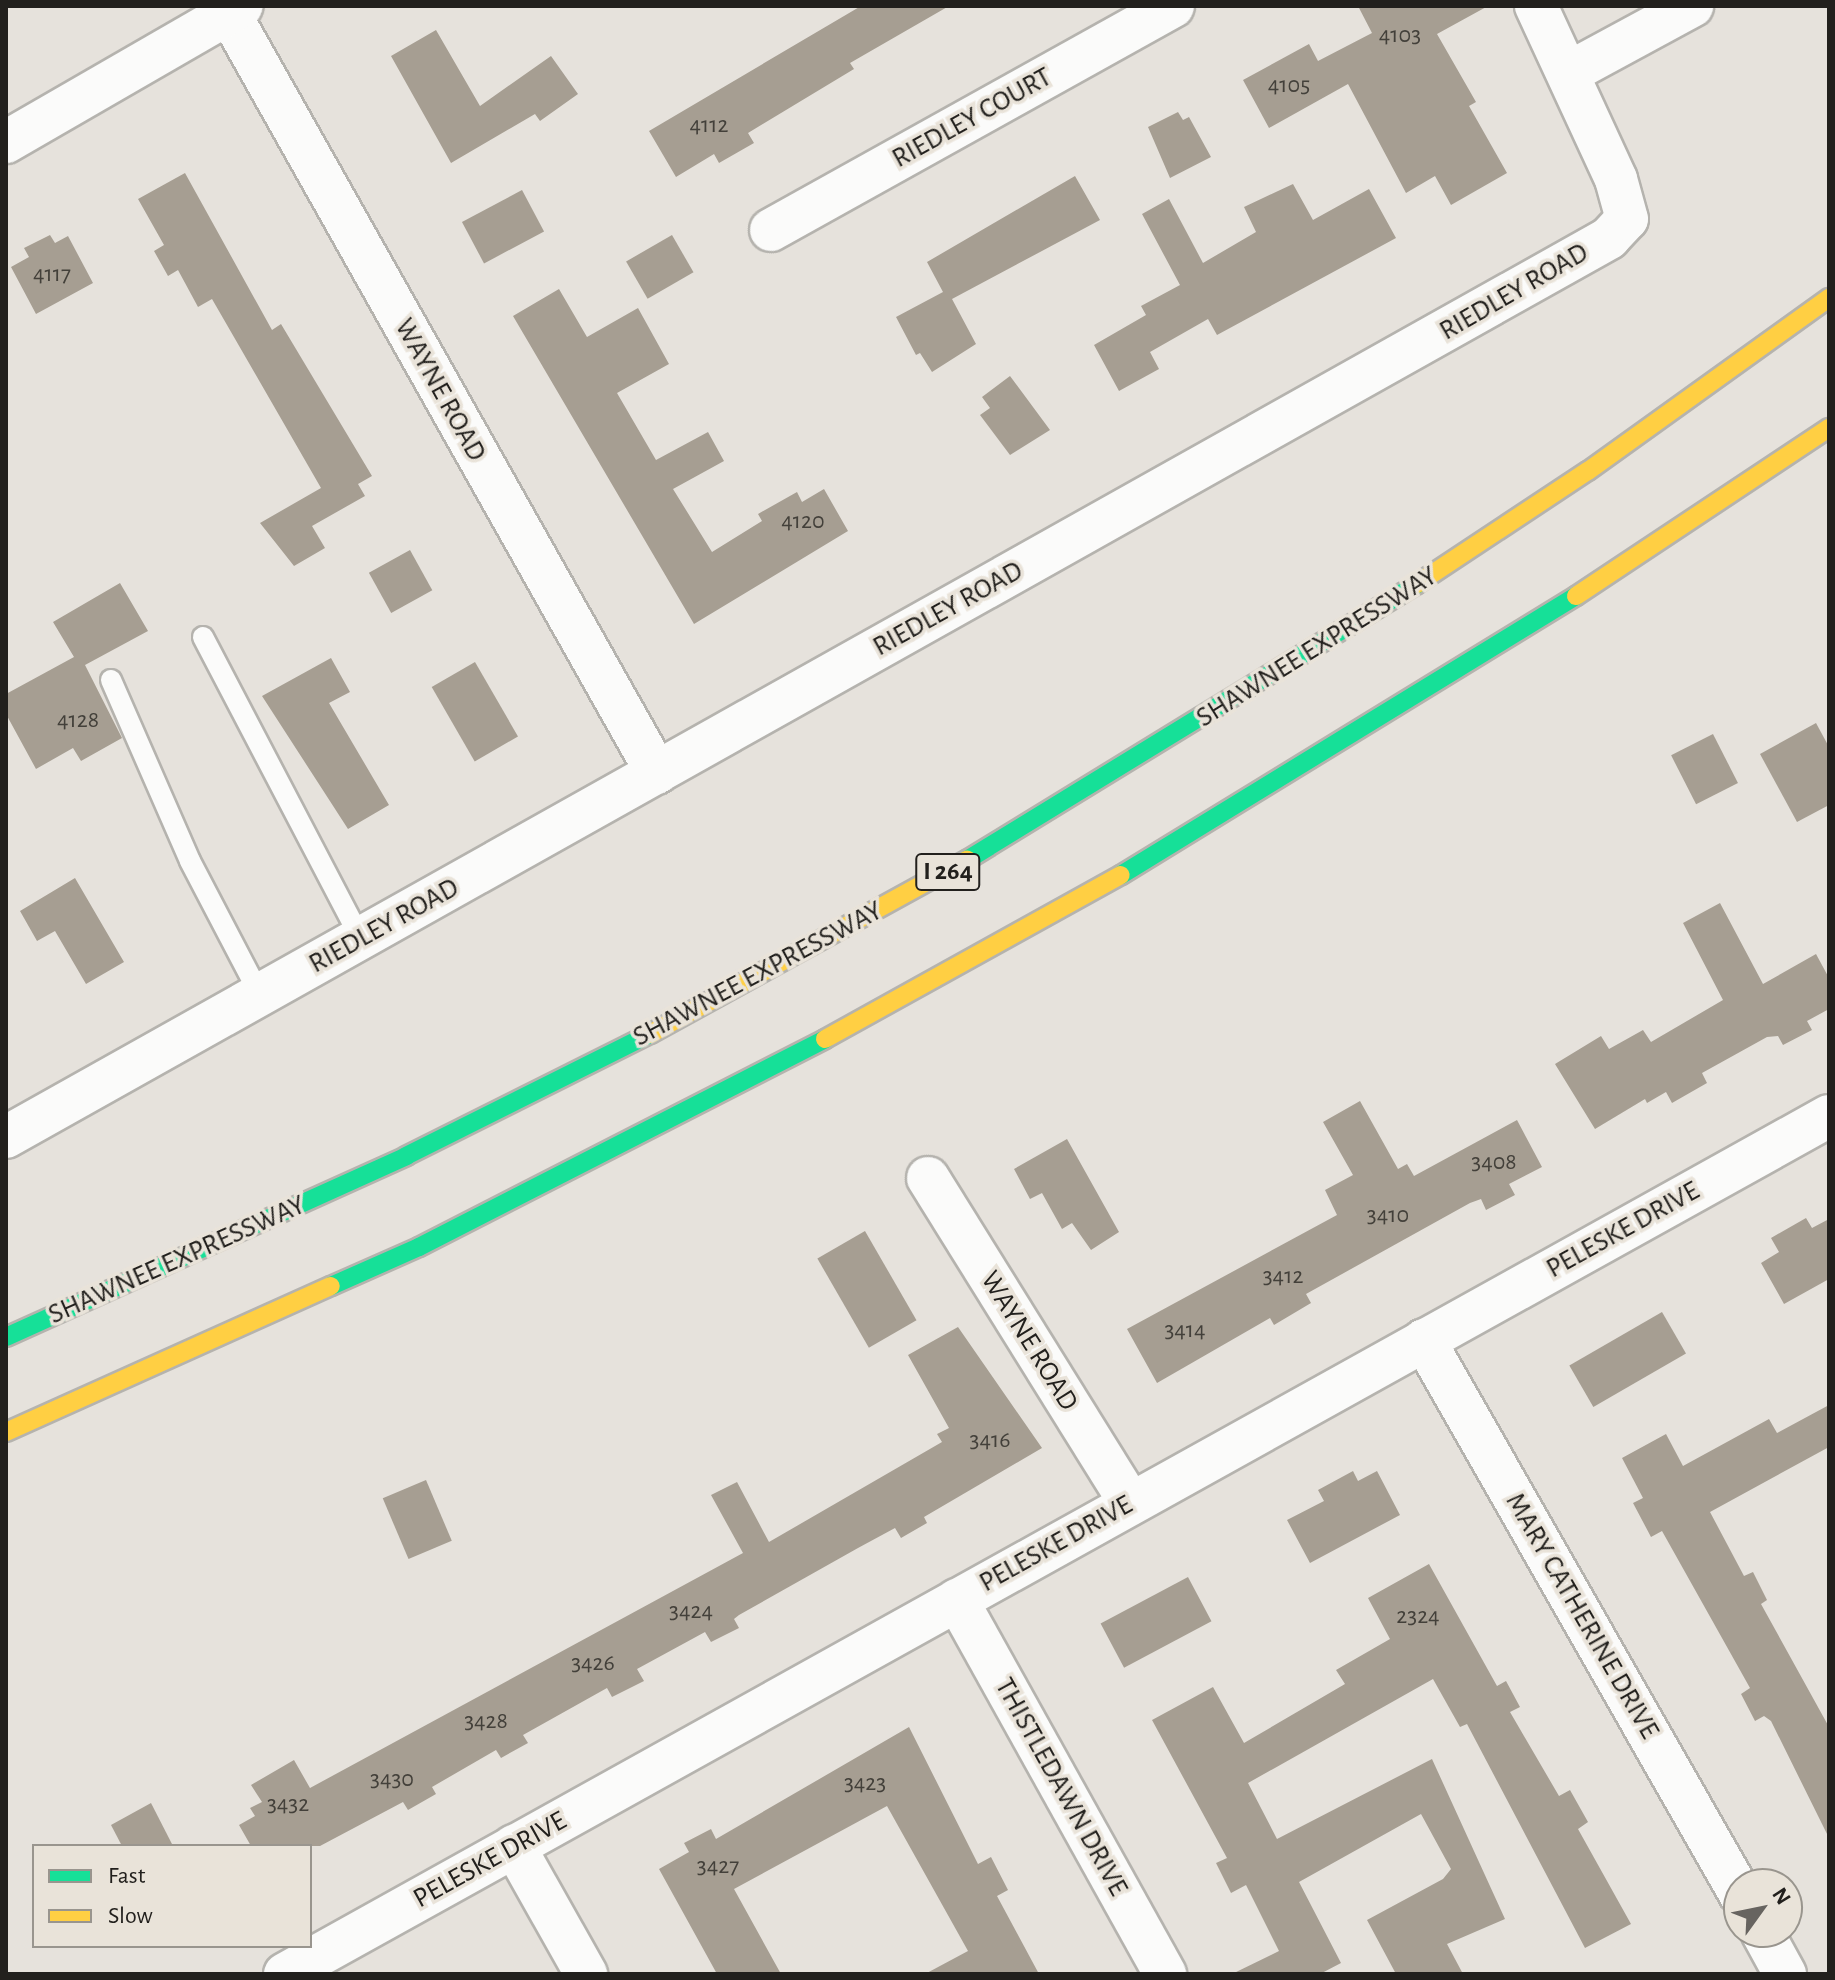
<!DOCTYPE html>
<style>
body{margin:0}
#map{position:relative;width:1835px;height:1980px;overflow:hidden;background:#e6e2dc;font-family:"Alegreya Sans",sans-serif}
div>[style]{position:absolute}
.building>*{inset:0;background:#a69e92;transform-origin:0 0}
.roads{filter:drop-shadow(2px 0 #b5b3ae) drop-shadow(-2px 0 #b5b3ae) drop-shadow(0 2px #b5b3ae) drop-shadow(0 -2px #b5b3ae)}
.lane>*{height:20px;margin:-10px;padding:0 10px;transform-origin:10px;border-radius:10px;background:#fbfbfa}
.street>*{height:42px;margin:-21px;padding:0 21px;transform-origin:21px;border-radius:21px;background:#fbfbfa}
.fast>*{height:18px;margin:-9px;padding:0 9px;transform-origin:9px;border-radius:9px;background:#16e098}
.slow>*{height:18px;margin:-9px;padding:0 9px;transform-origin:9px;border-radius:9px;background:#ffcf43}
span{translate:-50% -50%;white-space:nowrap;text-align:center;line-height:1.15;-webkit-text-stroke:7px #e9e3d9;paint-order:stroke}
.number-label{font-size:24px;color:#43403a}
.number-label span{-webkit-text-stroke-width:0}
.shield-label span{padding:2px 6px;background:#e9e3d9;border:2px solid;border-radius:6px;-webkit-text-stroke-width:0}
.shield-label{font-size:26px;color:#22201d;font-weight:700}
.street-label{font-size:28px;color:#22201d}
.frame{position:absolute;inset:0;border:8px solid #22201d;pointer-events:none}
.legend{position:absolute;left:32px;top:1844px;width:280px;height:104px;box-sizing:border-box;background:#e9e3d9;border:2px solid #99958e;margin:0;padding:10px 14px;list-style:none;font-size:24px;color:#22201d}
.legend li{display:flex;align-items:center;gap:16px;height:40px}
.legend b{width:40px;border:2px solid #99958e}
.north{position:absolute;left:1723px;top:1868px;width:80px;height:80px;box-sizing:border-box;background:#e9e3d9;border:2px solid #99958e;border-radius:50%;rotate:57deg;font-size:22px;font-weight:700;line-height:32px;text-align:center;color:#22201d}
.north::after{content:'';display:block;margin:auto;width:28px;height:36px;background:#676460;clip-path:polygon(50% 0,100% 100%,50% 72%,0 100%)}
</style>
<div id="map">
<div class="building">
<div style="clip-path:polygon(861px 6px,949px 6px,850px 63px,854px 69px,748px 133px,754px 143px,719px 163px,714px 154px,676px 177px,649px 131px)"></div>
<div style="clip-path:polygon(1358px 6px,1488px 6px,1437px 34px,1476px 102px,1469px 106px,1507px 173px,1451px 205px,1435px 176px,1406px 193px,1348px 84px,1269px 128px,1243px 80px,1309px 44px,1318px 61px,1372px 33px)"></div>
<div style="clip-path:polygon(436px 30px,480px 106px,551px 56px,578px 94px,540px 121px,535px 114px,451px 163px,391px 56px)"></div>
<div style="clip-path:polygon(1178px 112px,1183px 120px,1189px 117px,1211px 157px,1170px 178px,1148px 127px)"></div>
<div style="clip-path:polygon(185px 173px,272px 330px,281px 324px,372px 476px,358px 484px,365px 496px,312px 526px,325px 548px,294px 566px,260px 523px,321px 488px,212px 299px,198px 307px,178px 270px,168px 276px,154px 251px,164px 245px,138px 199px)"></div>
<div style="clip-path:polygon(1075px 176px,1100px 220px,952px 299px,976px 344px,932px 372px,920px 353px,916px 355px,896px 317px,943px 292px,927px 262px)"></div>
<div style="clip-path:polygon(1293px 184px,1313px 220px,1369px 189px,1396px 238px,1217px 335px,1208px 319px,1150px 352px,1159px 369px,1119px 391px,1094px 345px,1146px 315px,1141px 306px,1180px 285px,1142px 214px,1169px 199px,1203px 263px,1256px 232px,1244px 207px)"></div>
<div style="left:522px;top:190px;width:47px;height:68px;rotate:62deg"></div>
<div style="clip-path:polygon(50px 235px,55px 243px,68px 236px,93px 283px,36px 314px,11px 267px,29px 257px,24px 248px)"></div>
<div style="left:672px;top:235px;width:43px;height:53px;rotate:60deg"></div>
<div style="clip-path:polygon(559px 289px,587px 337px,638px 308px,669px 364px,617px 393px,656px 460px,708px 432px,724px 461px,673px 489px,712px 552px,762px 521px,758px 514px,797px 492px,802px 502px,824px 489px,848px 531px,694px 624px,513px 316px)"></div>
<div style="clip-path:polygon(1010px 376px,1050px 430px,1010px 455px,980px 415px,990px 408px,982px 397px)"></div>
<div style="left:410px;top:550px;width:46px;height:47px;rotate:61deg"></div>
<div style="clip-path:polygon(120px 583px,148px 631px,85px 665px,122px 738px,81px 761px,73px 748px,36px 769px,6px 714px,6px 694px,74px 657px,53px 622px)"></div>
<div style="clip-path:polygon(331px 658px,350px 692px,329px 703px,389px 805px,348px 829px,262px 696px)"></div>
<div style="left:475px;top:662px;width:86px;height:50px;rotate:60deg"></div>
<div style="clip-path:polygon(1816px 723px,1829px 747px,1829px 805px,1797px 822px,1760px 754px)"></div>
<div style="left:1713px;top:734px;width:55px;height:47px;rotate:63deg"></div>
<div style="clip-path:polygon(75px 878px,124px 962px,86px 984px,55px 931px,37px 941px,20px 911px)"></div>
<div style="clip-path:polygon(1720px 903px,1763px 984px,1816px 954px,1829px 978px,1829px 1009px,1807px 1021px,1812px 1030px,1783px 1045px,1778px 1036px,1767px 1037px,1702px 1073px,1707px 1083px,1672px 1103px,1666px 1092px,1647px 1103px,1645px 1099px,1595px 1129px,1555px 1064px,1601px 1036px,1609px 1049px,1643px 1030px,1651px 1042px,1723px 1000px,1683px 923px)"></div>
<div style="clip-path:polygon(1360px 1101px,1398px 1169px,1407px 1164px,1414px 1176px,1517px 1120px,1542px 1167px,1509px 1184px,1515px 1195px,1486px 1210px,1481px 1199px,1470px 1203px,1306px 1294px,1311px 1303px,1274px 1325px,1270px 1318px,1157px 1383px,1127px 1329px,1337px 1215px,1325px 1190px,1353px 1175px,1323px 1122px)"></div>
<div style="clip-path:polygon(1067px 1139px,1119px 1232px,1091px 1250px,1072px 1223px,1062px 1229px,1042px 1193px,1030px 1199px,1014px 1169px)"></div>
<div style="clip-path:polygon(1806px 1218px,1812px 1228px,1829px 1219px,1829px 1279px,1784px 1304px,1761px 1263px,1779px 1252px,1771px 1238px)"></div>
<div style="left:865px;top:1231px;width:103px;height:55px;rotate:60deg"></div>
<div style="left:1662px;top:1312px;width:48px;height:107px;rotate:60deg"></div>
<div style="clip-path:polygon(958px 1327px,1042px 1448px,924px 1517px,927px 1523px,901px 1538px,895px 1528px,858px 1548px,739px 1615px,734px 1619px,739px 1628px,711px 1642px,705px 1632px,637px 1669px,644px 1681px,612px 1697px,607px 1688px,523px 1735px,528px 1743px,501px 1758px,496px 1750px,432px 1787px,436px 1794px,408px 1810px,403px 1802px,320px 1846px,251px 1846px,239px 1825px,255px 1816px,250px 1808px,262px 1802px,251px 1785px,294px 1760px,310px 1788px,743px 1553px,711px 1495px,737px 1482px,769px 1542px,942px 1442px,937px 1434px,949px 1428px,908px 1355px)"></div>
<div style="clip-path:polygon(1829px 1405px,1829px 1447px,1710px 1512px,1744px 1576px,1753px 1572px,1767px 1600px,1761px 1604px,1829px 1727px,1829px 1838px,1771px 1721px,1764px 1716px,1755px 1721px,1741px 1694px,1750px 1688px,1662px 1531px,1651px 1537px,1633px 1503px,1643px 1498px,1622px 1458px,1666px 1434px,1683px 1466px,1769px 1419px,1777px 1433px)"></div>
<div style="clip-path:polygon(1353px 1471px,1358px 1481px,1377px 1471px,1400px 1515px,1310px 1563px,1287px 1520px,1324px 1501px,1318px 1490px)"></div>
<div style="left:426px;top:1480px;width:66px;height:47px;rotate:67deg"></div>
<div style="clip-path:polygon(1429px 1564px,1497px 1686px,1506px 1681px,1520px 1707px,1510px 1712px,1559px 1796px,1570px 1790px,1588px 1822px,1578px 1829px,1631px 1924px,1585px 1948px,1467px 1724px,1460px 1727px,1433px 1679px,1248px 1783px,1277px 1839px,1432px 1759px,1505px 1919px,1447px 1944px,1463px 1974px,1396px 1974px,1367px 1920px,1443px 1879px,1451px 1869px,1421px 1814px,1299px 1882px,1341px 1963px,1320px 1974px,1232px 1974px,1279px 1951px,1246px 1885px,1231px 1893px,1216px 1863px,1227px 1858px,1152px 1720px,1213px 1687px,1244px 1743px,1345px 1684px,1336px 1670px,1390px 1639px,1368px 1598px)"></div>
<div style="left:1188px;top:1577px;width:50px;height:99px;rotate:62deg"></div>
<div style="clip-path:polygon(909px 1727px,978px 1864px,991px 1857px,1008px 1890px,997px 1896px,1039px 1974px,925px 1974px,968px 1951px,887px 1806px,734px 1889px,781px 1974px,717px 1974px,659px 1869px,689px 1852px,684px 1843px,711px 1829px,716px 1839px)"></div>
<div style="clip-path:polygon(151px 1803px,173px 1846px,122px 1846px,111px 1825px)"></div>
</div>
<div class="roads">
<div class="lane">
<div style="left:203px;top:637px;width:341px;rotate:62.4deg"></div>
<div style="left:111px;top:680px;width:197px;rotate:66.4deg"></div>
<div style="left:190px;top:861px;width:151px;rotate:62.4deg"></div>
</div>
<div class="street">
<div style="left:225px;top:6px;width:880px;rotate:60.61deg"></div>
<div style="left:1570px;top:72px;width:139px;rotate:-28.4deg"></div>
<div style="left:6px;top:142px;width:272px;rotate:-30deg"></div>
<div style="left:771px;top:230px;width:460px;rotate:-29.1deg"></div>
<div style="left:6px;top:1137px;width:1838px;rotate:-29.28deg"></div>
<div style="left:1609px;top:238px;width:26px;rotate:-47deg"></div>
<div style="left:1627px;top:219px;width:41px;rotate:-105.4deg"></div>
<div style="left:1616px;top:179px;width:191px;rotate:-114.8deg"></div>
<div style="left:928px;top:1178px;width:383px;rotate:58.1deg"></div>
<div style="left:1424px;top:1340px;width:636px;rotate:60.29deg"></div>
<div style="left:957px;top:1600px;width:428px;rotate:60.9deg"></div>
<div style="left:514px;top:1846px;width:147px;rotate:60.6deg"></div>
<div style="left:1762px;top:1932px;width:48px;rotate:61.3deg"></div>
<div style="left:285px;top:1974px;width:1766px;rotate:-29.06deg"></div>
</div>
<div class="fast">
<div style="left:967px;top:860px;width:528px;rotate:-31.52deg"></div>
<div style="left:1121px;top:875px;width:534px;rotate:-31.52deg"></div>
<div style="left:331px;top:1286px;width:96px;rotate:-23.9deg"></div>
<div style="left:419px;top:1247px;width:456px;rotate:-27.1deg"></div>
<div style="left:6px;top:1337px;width:439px;rotate:-24.3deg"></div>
<div style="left:406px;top:1156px;width:273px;rotate:-26.6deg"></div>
</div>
<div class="slow">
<div style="left:1417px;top:584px;width:205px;rotate:-33.5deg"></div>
<div style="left:1588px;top:471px;width:297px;rotate:-35.7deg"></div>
<div style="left:1576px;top:596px;width:304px;rotate:-33.6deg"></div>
<div style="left:650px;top:1034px;width:362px;rotate:-28.8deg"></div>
<div style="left:825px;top:1039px;width:338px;rotate:-29deg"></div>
<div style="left:6px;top:1432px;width:356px;rotate:-24.2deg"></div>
</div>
</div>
<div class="number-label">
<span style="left:1400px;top:36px">4103</span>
<span style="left:1289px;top:86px">4105</span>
<span style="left:709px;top:126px">4112</span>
<span style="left:52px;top:275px">4117</span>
<span style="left:803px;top:522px">4120</span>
<span style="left:78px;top:721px">4128</span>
<span style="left:1494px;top:1163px">3408</span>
<span style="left:1388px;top:1216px">3410</span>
<span style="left:1283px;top:1277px">3412</span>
<span style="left:1185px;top:1331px">3414</span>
<span style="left:990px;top:1441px">3416</span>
<span style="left:691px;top:1612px">3424</span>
<span style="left:1418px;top:1617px">2324</span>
<span style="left:593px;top:1664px">3426</span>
<span style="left:486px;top:1722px">3428</span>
<span style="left:392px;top:1780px">3430</span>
<span style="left:865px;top:1784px">3423</span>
<span style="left:288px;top:1805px">3432</span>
<span style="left:718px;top:1867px">3427</span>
</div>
<div class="shield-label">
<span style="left:948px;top:872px">I 264</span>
</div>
<div class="street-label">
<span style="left:972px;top:118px;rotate:-29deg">RIEDLEY COURT</span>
<span style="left:1514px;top:292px;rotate:-30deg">RIEDLEY ROAD</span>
<span style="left:440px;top:390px;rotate:61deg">WAYNE ROAD</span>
<span style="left:948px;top:609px;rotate:-29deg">RIEDLEY ROAD</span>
<span style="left:1317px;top:647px;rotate:-32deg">SHAWNEE EXPRESSWAY</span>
<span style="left:384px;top:926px;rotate:-29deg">RIEDLEY ROAD</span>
<span style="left:758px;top:974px;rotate:-28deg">SHAWNEE EXPRESSWAY</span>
<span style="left:1623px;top:1230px;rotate:-29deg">PELESKE DRIVE</span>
<span style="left:177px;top:1260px;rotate:-24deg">SHAWNEE EXPRESSWAY</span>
<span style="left:1029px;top:1341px;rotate:58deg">WAYNE ROAD</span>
<span style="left:1056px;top:1544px;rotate:-29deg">PELESKE DRIVE</span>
<span style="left:1582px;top:1616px;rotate:60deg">MARY CATHERINE DRIVE</span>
<span style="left:1061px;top:1787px;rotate:61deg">THISTLEDAWN DRIVE</span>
<span style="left:490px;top:1860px;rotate:-29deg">PELESKE DRIVE</span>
</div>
<div class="frame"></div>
<ul class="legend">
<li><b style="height:10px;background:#16e098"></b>Fast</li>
<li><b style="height:10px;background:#ffcf43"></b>Slow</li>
</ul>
<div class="north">N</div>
</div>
